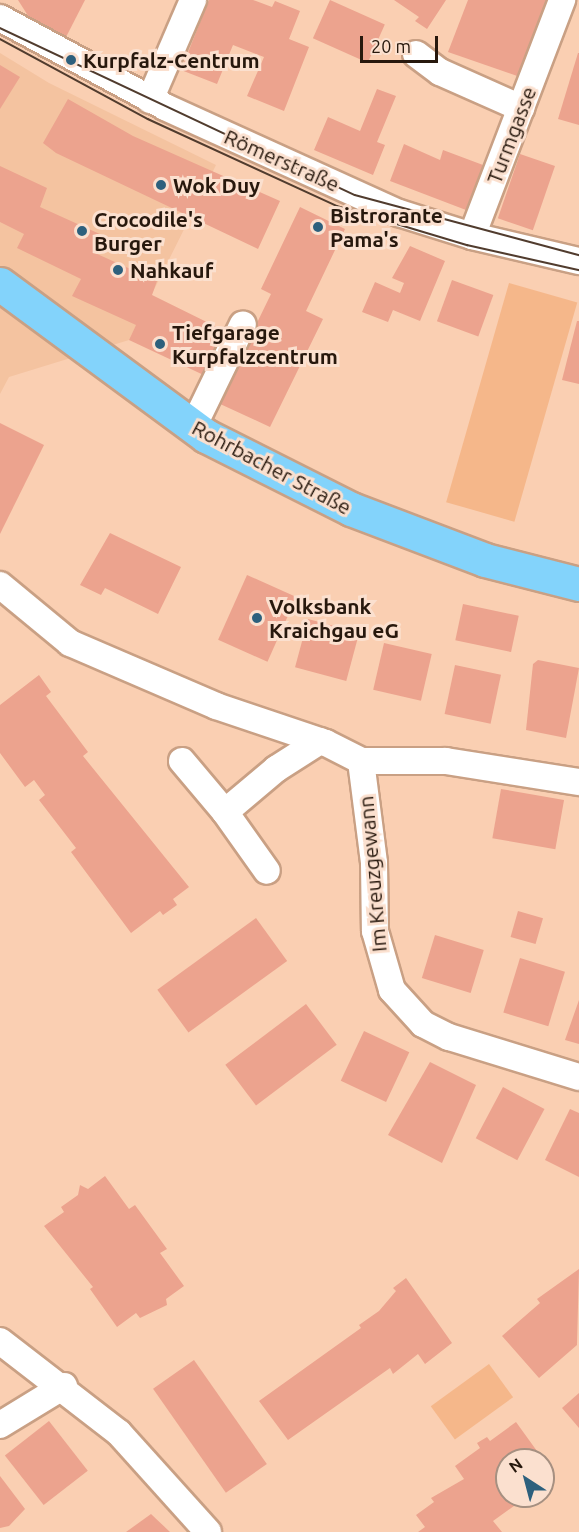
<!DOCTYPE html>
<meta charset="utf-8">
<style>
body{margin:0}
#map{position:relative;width:579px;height:1532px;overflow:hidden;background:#facfb2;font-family:Ubuntu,sans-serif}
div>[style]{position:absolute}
.built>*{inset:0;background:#f4c3a0}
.green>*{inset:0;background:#f5b78a;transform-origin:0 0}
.building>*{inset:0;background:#eca38e;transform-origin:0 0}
.roads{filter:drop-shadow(2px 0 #c9a084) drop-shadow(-2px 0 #c9a084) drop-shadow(0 2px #c9a084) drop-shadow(0 -2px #c9a084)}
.minor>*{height:26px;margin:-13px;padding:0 13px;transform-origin:13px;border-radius:13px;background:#fff}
.major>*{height:33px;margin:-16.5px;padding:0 16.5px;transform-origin:16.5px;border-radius:16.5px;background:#83d3fb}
.tram>*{height:1.5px;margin:-0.75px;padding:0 0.75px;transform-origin:0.75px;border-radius:0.75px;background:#513c2e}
.dots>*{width:16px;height:16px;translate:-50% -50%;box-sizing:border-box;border:3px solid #fbe0cf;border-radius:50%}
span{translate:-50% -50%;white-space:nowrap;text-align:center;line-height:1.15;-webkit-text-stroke:6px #fbe0cf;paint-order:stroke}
.poi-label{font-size:21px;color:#27180d;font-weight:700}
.left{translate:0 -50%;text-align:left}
.street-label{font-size:21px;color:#27180d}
.north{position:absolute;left:495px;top:1448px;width:60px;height:60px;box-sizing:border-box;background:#fbe0cf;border:2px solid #a69081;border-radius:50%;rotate:324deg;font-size:16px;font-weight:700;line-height:24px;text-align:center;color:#27180d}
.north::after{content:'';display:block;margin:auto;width:21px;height:27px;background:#2d607d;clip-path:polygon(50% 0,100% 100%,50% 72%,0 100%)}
.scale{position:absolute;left:360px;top:36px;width:78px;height:27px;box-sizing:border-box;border:3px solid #27180d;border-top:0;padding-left:8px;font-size:18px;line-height:21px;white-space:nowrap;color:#27180d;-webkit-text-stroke:4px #fbe0cf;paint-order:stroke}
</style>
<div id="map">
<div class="built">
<div style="clip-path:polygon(0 53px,49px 83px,216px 165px,129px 340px,9px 377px,0 394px)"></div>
</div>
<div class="green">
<div style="left:509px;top:283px;width:71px;height:228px;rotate:16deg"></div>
<div style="left:489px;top:1364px;width:41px;height:72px;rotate:54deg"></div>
</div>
<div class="building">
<div style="clip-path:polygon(18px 0,85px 0,64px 41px,32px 22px)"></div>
<div style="clip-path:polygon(209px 0,253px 0,272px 7px,275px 1px,300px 11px,289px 39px,309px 47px,284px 111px,247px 96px,264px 57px,233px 45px,217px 84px,181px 70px)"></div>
<div style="left:330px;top:0;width:60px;height:42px;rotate:24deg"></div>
<div style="clip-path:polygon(394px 0,446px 0,427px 29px,415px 21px,419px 17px)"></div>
<div style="clip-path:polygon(468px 0,547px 0,520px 77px,448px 52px)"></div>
<div style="clip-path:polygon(578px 53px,579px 53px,579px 125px,558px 119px)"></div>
<div style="clip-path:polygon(0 65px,20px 77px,0 109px)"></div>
<div style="clip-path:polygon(377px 89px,396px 96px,377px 142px,385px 145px,373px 175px,314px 150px,328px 117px,360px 131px)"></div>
<div style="clip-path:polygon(68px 99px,133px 136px,280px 201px,258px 249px,56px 153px,43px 143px)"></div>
<div style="clip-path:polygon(404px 144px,440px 160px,443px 150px,483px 165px,466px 210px,390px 181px)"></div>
<div style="left:520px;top:154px;width:37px;height:68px;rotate:19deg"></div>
<div style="clip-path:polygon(0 166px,47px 188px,40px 207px,102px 235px,95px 253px,157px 281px,152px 295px,231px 334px,210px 378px,129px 340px,136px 325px,72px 296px,81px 279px,17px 248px,24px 234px,0 222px)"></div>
<div style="clip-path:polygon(300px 207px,345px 229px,306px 311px,323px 319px,270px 427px,218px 403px,271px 294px,261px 289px)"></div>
<div style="clip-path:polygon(410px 246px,445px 261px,420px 321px,393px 310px,388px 322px,362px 312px,375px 282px,400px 293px,404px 283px,392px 278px)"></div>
<div style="left:452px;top:280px;width:44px;height:44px;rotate:20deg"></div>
<div style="clip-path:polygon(577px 321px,579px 321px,579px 384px,562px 380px)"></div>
<div style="clip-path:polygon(0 423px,44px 445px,0 534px)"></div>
<div style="clip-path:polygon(110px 533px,181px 567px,158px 614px,105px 588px,101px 595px,80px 585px)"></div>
<div style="left:247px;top:575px;width:54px;height:71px;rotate:24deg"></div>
<div style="left:463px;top:604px;width:57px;height:37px;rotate:12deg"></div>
<div style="left:308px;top:619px;width:53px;height:50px;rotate:15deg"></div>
<div style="left:384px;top:643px;width:49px;height:48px;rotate:13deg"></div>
<div style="clip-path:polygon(538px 660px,579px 668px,566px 738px,526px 730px,533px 664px)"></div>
<div style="left:455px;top:665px;width:47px;height:50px;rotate:12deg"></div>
<div style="clip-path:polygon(39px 675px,51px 692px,46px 696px,88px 752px,83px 756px,189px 887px,173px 899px,177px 905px,163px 915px,160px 911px,131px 933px,71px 852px,76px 848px,39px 800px,45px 795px,34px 780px,25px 787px,0 753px,0 705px)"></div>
<div style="left:501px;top:789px;width:64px;height:50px;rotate:10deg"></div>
<div style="left:518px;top:911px;width:26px;height:27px;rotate:16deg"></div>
<div style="left:256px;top:918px;width:53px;height:122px;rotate:54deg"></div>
<div style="left:435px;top:935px;width:51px;height:45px;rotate:17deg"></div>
<div style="left:520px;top:958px;width:47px;height:57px;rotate:17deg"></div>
<div style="clip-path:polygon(579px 1000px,579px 1044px,565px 1040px)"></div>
<div style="left:306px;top:1004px;width:51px;height:101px;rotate:53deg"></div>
<div style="left:364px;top:1031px;width:50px;height:55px;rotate:25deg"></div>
<div style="clip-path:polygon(430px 1062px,476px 1085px,442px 1163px,388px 1135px)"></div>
<div style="left:503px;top:1087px;width:47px;height:58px;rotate:28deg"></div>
<div style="clip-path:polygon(570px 1109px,579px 1113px,579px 1177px,545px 1160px)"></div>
<div style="clip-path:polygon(105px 1176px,129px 1209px,135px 1205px,167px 1249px,160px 1253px,184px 1286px,166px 1299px,167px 1305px,140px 1318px,136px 1313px,117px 1327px,90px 1289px,93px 1287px,44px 1226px,64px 1212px,61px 1207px,78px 1195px,80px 1185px,88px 1189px)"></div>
<div style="clip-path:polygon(579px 1269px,577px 1345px,539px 1378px,502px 1336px,540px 1303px,537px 1299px)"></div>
<div style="clip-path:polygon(406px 1278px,452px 1343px,425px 1364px,418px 1354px,393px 1374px,390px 1368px,288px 1440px,259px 1401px,361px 1328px,359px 1325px,379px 1311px,396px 1291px,393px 1288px)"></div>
<div style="left:194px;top:1360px;width:127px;height:50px;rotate:55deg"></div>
<div style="clip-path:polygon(579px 1393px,579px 1428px,562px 1408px)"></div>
<div style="left:49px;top:1421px;width:63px;height:56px;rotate:52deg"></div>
<div style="clip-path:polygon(516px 1422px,555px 1476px,543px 1485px,543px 1460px,507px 1460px,507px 1496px,528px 1496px,493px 1521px,502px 1532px,418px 1532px,425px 1527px,416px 1515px,434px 1502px,431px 1498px,464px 1479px,455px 1466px,480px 1448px,477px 1443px,487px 1437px,490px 1441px)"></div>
<div style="clip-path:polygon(0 1476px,25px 1509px,9px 1526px,0 1528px)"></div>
<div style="clip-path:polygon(151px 1514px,170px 1532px,126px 1532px)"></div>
</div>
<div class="roads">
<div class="minor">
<div style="left:0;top:18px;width:187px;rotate:28.3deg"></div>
<div style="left:165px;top:107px;width:257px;rotate:24.4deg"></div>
<div style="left:399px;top:213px;width:77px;rotate:17.5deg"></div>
<div style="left:472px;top:236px;width:110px;rotate:13.2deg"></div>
<div style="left:416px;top:54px;width:30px;rotate:37deg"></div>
<div style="left:440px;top:72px;width:89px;rotate:24deg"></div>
<div style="left:150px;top:100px;width:109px;rotate:-66.7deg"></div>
<div style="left:472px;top:236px;width:253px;rotate:-69.1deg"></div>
<div style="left:193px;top:427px;width:114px;rotate:-64.1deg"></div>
<div style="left:0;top:585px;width:91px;rotate:39.6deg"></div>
<div style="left:70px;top:643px;width:159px;rotate:23.3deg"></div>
<div style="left:216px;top:706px;width:116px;rotate:18.6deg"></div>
<div style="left:326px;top:743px;width:39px;rotate:27deg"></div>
<div style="left:361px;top:761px;width:85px"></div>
<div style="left:446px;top:761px;width:135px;rotate:9deg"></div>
<div style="left:182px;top:761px;width:67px;rotate:49.9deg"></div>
<div style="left:225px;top:812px;width:67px;rotate:-40.1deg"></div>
<div style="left:276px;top:769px;width:52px;rotate:-32.5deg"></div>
<div style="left:361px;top:761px;width:103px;rotate:82.7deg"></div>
<div style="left:374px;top:863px;width:68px;rotate:89.2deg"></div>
<div style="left:375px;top:931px;width:61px;rotate:73.9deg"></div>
<div style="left:392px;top:990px;width:46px;rotate:47.6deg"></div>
<div style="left:423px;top:1024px;width:29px;rotate:27deg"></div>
<div style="left:449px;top:1037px;width:136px;rotate:17.1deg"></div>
<div style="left:225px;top:812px;width:72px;rotate:54.6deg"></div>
<div style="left:0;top:1341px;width:150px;rotate:37.7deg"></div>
<div style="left:119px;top:1433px;width:133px;rotate:48deg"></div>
<div style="left:0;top:1425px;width:75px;rotate:-31.4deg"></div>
</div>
<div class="major">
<div style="left:0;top:284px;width:256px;rotate:36.4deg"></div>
<div style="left:206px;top:436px;width:162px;rotate:26.7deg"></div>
<div style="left:351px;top:509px;width:143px;rotate:20.8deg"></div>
<div style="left:485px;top:560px;width:97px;rotate:14.3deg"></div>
</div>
</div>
<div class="tram">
<div style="left:0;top:28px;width:392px;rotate:25.2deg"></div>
<div style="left:355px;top:195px;width:232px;rotate:15deg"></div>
<div style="left:0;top:39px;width:168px;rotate:28.4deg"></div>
<div style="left:148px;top:119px;width:208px;rotate:24.7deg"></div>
<div style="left:337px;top:206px;width:136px;rotate:16.7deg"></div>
<div style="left:467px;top:245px;width:115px;rotate:12.6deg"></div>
</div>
<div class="dots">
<div style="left:71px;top:60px;background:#2d607d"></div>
<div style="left:161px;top:185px;background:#2d607d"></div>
<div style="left:318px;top:227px;background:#2d607d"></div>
<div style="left:82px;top:231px;background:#2d607d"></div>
<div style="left:118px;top:270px;background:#2d607d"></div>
<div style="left:160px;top:344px;background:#2d607d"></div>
<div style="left:257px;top:618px;background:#2d607d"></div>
</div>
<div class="poi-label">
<span class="left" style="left:83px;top:60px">Kurpfalz-Centrum</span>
<span class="left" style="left:173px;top:185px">Wok Duy</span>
<span class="left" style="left:330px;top:227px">Bistrorante<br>Pama's</span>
<span class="left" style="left:94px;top:231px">Crocodile's<br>Burger</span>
<span class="left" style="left:130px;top:270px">Nahkauf</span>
<span class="left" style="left:172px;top:344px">Tiefgarage<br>Kurpfalzcentrum</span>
<span class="left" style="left:269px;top:618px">Volksbank<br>Kraichgau eG</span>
</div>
<div class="street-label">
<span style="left:511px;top:135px;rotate:-69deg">Turmgasse</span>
<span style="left:282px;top:160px;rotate:24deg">Römerstraße</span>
<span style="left:272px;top:467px;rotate:28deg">Rohrbacher Straße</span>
<span style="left:372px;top:874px;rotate:-95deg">Im Kreuzgewann</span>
</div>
<div class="north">N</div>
<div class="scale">20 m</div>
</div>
